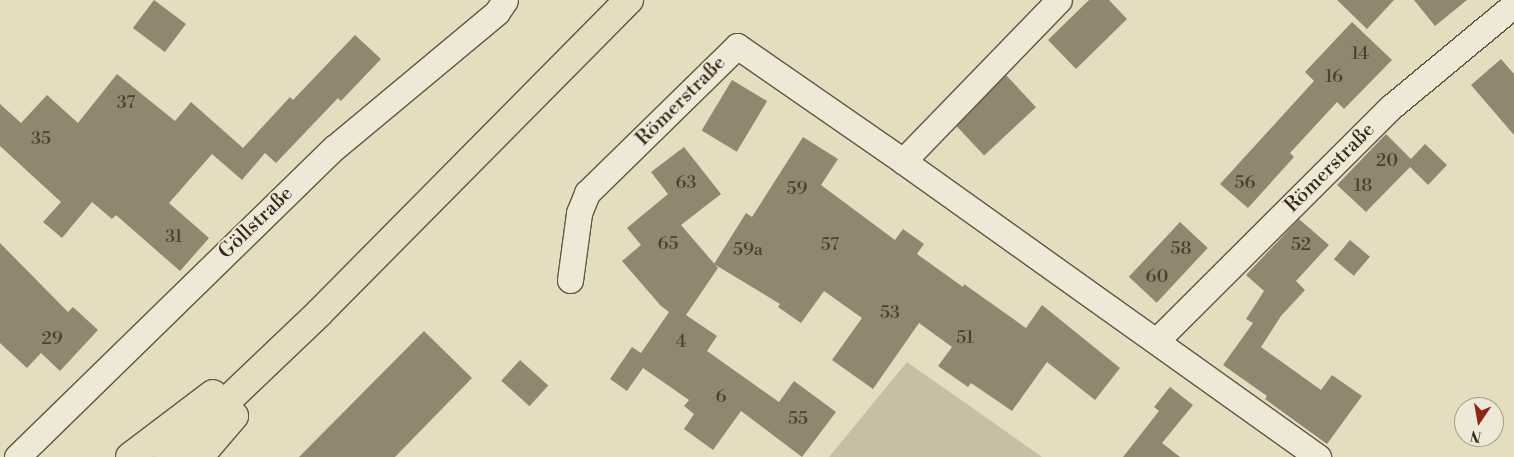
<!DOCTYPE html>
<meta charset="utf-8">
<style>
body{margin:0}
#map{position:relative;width:1514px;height:457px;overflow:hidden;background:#e5ddc0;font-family:"Libre Bodoni",serif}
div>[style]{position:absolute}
.green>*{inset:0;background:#c7bea4}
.building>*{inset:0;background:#918771;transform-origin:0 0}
.roads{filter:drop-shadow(1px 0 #625645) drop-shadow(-1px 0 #625645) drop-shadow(0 1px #625645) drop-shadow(0 -1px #625645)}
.minor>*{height:25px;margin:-12.5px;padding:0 12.5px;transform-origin:12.5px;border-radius:12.5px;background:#eee9d6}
.primary>*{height:28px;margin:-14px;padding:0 14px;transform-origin:14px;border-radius:14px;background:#e5ddc0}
span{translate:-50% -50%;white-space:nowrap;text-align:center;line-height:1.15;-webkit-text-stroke:4px #eee9d6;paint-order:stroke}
.number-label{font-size:18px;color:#4e4031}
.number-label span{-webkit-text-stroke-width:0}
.street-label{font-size:20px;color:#37291c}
.north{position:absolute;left:1454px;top:397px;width:50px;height:50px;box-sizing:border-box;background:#eee9d6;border:1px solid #a59c8c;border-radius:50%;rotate:192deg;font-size:14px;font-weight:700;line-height:20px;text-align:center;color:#37291c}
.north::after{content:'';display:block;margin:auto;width:18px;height:22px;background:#8f2418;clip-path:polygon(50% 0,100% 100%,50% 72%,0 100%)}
</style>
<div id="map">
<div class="green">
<div style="clip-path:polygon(907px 362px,1042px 457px,829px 457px)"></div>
</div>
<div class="building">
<div style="left:154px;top:0;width:40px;height:35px;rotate:37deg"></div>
<div style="clip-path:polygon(1089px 0,1109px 0,1127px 19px,1076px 69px,1048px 40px)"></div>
<div style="clip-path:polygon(1337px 0,1394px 0,1367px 29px)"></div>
<div style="clip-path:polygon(1414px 0,1467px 0,1435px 26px)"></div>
<div style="clip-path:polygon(1352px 22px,1392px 60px,1344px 109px,1337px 102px,1290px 153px,1294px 157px,1248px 208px,1220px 184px,1314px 81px,1305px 72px)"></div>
<div style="clip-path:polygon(355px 35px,381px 59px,341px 101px,338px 98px,276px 163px,265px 153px,242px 180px,212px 154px,169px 203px,209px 238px,180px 271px,116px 215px,112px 219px,92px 202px,62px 238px,43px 222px,61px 202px,0 146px,0 104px,21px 123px,47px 95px,78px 123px,117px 74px,175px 121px,191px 102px,243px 148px,290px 97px,293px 100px)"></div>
<div style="clip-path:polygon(1501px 59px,1514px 74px,1514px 135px,1471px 85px)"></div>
<div style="left:1006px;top:75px;width:44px;height:71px;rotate:47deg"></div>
<div style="left:732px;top:80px;width:41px;height:59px;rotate:31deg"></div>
<div style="clip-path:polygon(1386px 134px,1411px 159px,1425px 144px,1447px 165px,1428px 185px,1410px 167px,1366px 212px,1337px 185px)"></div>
<div style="clip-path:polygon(803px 137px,838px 159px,821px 185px,895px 240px,903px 229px,924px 244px,917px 254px,963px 287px,964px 284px,1026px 328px,1042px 305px,1120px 368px,1095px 400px,1047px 362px,1012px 411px,971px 383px,968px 387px,938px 366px,952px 347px,919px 323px,873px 389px,832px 360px,862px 318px,824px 291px,801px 323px,778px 307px,780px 304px,714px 264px,746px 213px,752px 217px)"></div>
<div style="clip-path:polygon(684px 147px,721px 194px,681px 225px,718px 268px,686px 315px,717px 336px,707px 351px,779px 402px,794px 381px,836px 412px,802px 457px,741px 411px,713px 450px,684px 429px,694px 414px,684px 406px,689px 400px,643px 368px,627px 391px,610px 379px,632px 347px,641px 353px,669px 312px,661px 306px,622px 261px,641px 245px,627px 228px,668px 194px,651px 172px)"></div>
<div style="clip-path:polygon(1299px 219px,1329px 245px,1296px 281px,1305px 290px,1281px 316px,1261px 347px,1321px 390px,1332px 375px,1362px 396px,1327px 444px,1265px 399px,1267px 396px,1223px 365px,1253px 323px,1246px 319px,1264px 291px,1246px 275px)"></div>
<div style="left:1180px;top:222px;width:38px;height:75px;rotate:43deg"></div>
<div style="left:1350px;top:240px;width:26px;height:25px;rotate:40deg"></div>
<div style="clip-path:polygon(0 243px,68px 312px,73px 307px,98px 330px,60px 371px,41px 353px,27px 368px,0 343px)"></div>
<div style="clip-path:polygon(424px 331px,472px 378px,395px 457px,299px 457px)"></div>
<div style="left:520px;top:360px;width:38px;height:28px;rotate:42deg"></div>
<div style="clip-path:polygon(1170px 387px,1193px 405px,1162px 443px,1180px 457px,1123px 457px,1159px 411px,1154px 407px)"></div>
</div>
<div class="roads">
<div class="minor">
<div style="left:903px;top:161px;width:224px;rotate:-45.9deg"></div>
<div style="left:570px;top:280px;width:68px;rotate:-82.3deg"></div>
<div style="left:579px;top:213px;width:22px;rotate:-68deg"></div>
<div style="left:587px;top:193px;width:210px;rotate:-44.4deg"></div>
<div style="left:737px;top:46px;width:202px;rotate:34.7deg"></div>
<div style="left:903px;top:161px;width:510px;rotate:35.5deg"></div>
<div style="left:1156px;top:341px;width:332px;rotate:-44.9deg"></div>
<div style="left:1391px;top:107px;width:160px;rotate:-39.7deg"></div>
<div style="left:17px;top:457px;width:443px;rotate:-44.3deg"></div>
<div style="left:334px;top:148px;width:212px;rotate:-39.8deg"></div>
<div style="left:497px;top:12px;width:14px;rotate:-56deg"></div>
</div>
<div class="primary">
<div style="left:130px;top:457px;width:104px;rotate:-37.2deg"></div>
<div style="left:168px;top:457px;width:209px;rotate:-43.6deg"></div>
<div style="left:319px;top:313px;width:441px;rotate:-45.3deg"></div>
<div style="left:199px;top:457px;width:54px;rotate:-49.5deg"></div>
</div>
</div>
<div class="number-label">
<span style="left:1360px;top:54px">14</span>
<span style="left:1334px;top:77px">16</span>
<span style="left:126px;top:103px">37</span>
<span style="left:41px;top:139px">35</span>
<span style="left:1387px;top:161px">20</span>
<span style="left:686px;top:183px">63</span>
<span style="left:1245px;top:183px">56</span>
<span style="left:1363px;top:186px">18</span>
<span style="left:797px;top:189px">59</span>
<span style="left:174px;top:237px">31</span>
<span style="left:668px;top:244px">65</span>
<span style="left:830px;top:245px">57</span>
<span style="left:1301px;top:245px">52</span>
<span style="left:1181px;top:249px">58</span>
<span style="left:748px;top:250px">59a</span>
<span style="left:1157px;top:277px">60</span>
<span style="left:890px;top:313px">53</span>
<span style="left:965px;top:338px">51</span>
<span style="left:52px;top:339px">29</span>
<span style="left:681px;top:342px">4</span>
<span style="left:721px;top:397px">6</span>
<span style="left:798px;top:419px">55</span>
</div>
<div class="street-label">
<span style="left:681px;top:101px;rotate:-45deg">Römerstraße</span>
<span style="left:1330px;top:168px;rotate:-45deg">Römerstraße</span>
<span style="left:256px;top:223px;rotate:-44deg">Göllstraße</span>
</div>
<div class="north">N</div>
</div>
